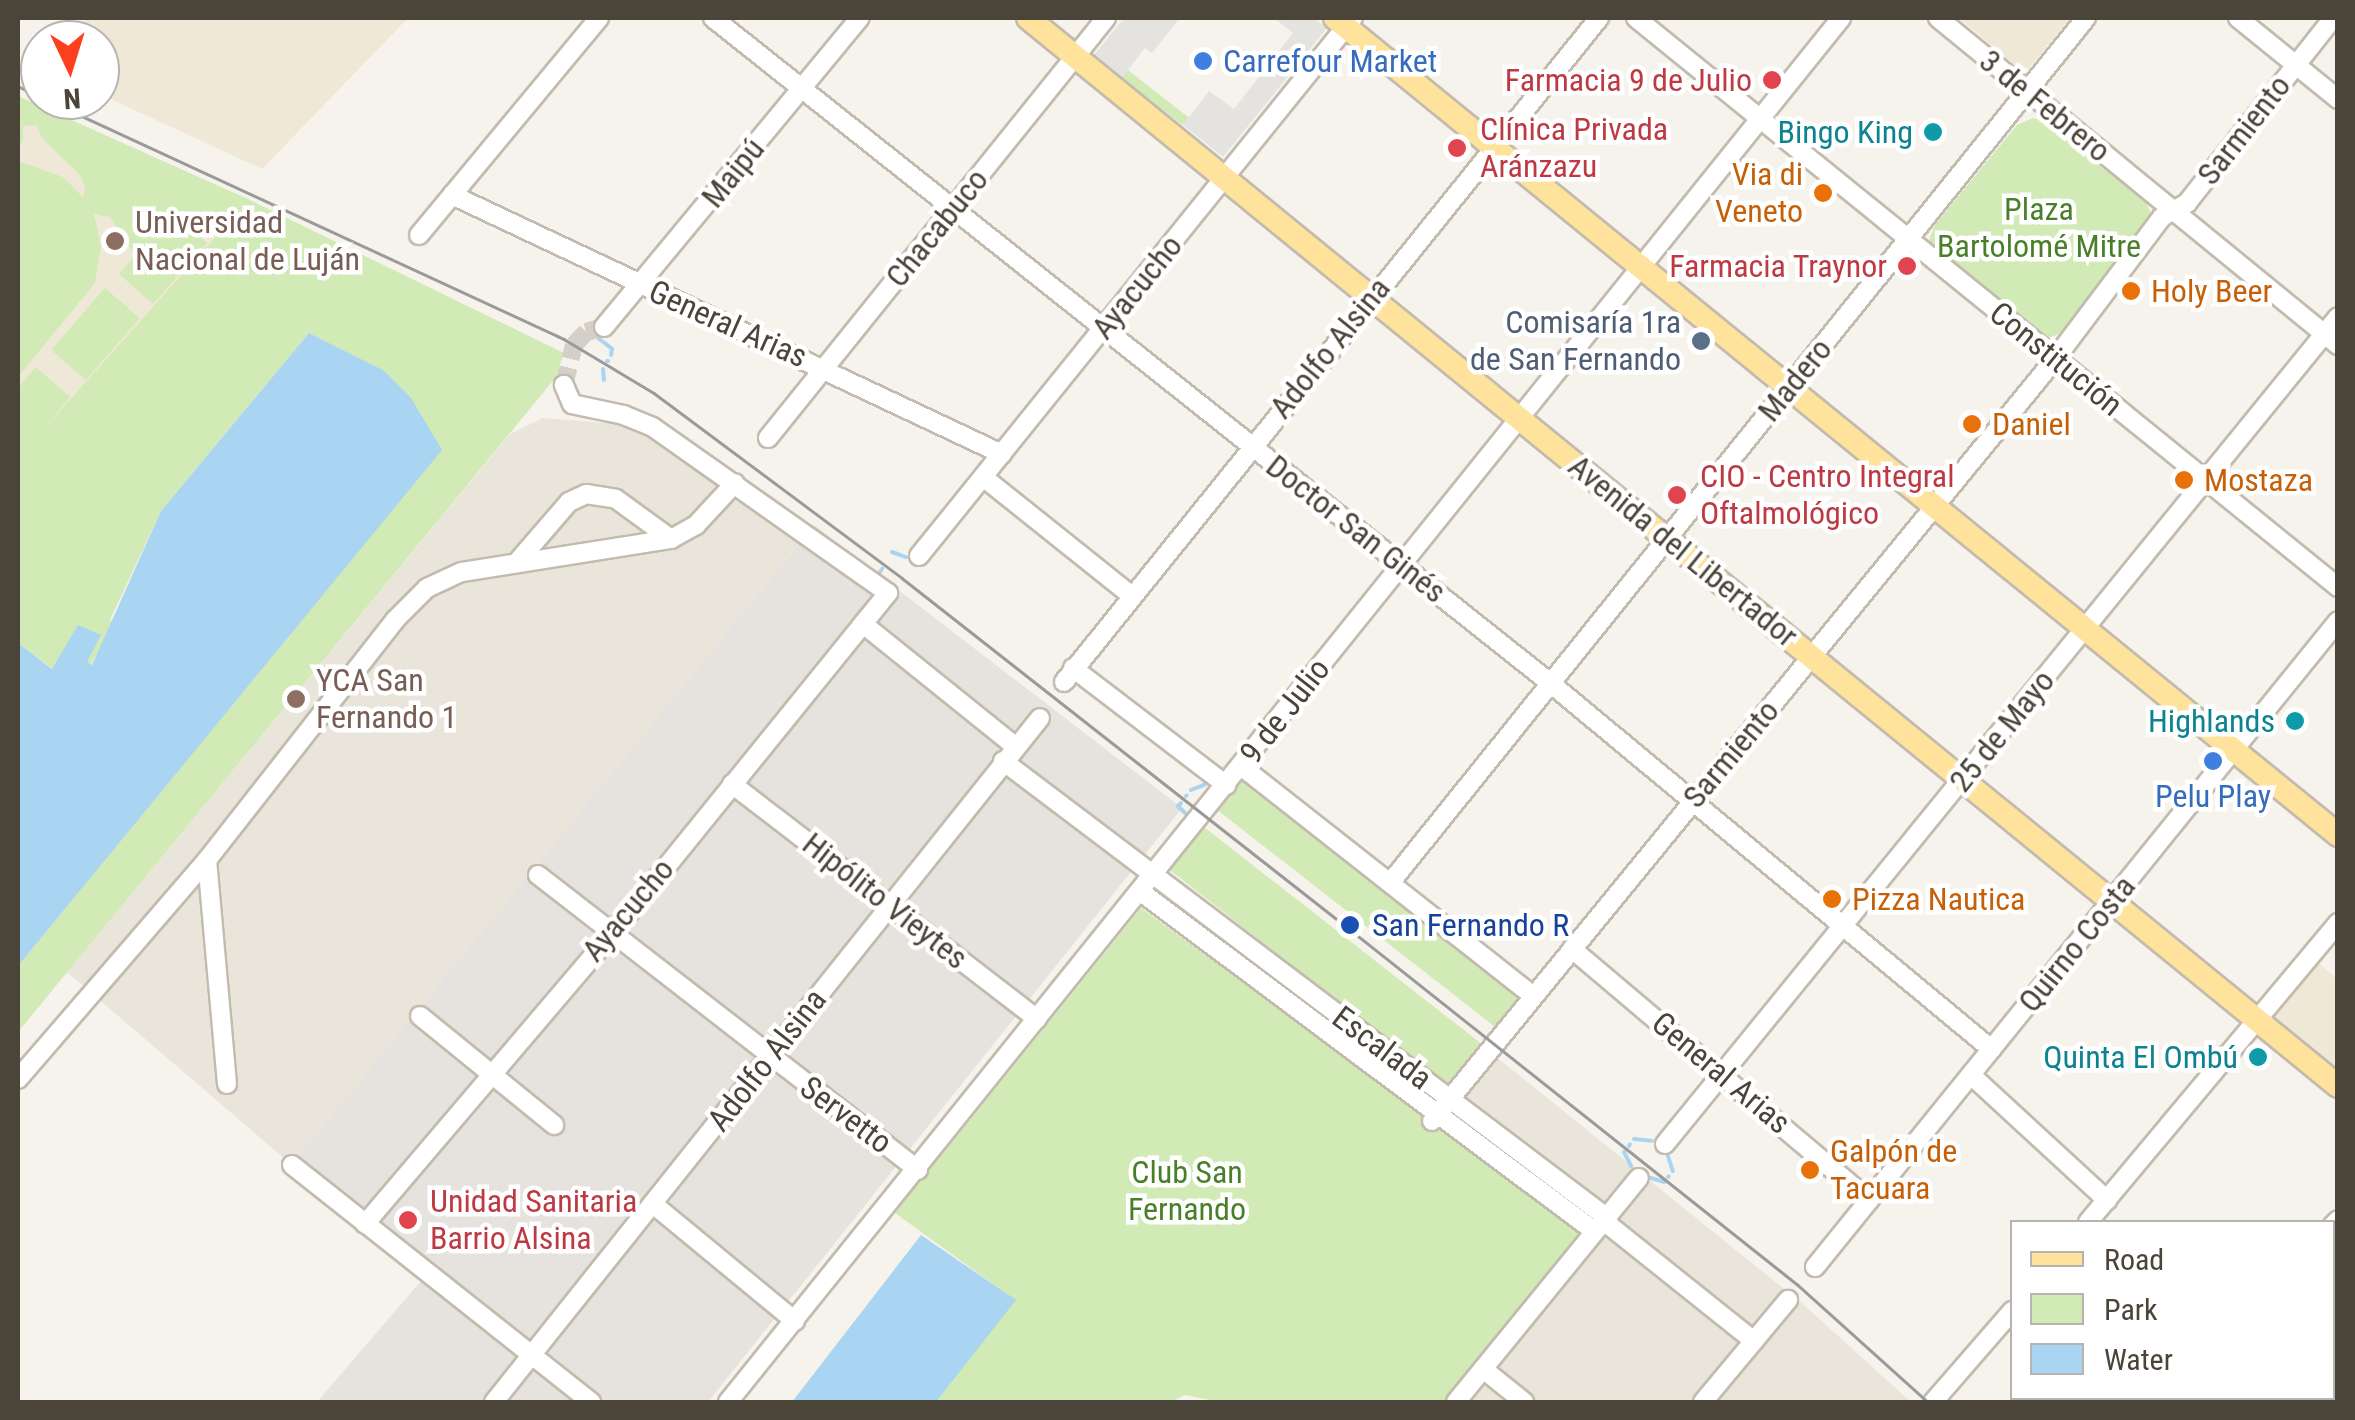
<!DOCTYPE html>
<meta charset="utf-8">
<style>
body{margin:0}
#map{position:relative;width:2355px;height:1420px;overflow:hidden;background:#f6f3ec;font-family:"Roboto Condensed",sans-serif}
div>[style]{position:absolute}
.residential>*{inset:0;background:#eae5da}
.industrial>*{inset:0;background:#e6e2dd}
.education>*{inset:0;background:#efe8d6}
.green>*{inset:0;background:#d2eab5;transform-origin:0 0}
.parking>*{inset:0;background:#e5e3e0}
.water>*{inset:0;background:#a9d4f2}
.stream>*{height:4px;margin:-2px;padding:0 2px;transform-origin:2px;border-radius:2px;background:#a9d4f2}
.minor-tunnel>*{height:18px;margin-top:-9px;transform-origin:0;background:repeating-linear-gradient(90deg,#d4d0c8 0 18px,transparent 0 27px)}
.roads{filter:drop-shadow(2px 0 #c2bbae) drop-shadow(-2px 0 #c2bbae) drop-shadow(0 2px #c2bbae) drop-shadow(0 -2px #c2bbae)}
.minor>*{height:18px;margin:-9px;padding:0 9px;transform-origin:9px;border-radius:9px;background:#fff}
.major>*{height:22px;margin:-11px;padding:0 11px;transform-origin:11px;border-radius:11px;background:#ffe39c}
.tram>*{height:2.5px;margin:-1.25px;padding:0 1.25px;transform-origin:1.25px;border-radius:1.25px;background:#9a9a9a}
.dots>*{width:28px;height:28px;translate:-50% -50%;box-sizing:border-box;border:5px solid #fff;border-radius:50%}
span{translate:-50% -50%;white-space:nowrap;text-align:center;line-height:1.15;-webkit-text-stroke:9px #fff;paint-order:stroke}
.shop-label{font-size:32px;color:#366cbe}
.left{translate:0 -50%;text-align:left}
.health-label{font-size:32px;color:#be3a42}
.right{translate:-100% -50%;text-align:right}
.street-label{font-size:32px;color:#4b4439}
.culture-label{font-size:32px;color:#0d838f}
.food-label{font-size:32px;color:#c56008}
.park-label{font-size:32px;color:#4a7f2a}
.education-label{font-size:32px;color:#785e54}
.service-label{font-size:32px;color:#4e5e75}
.transit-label{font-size:32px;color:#164399}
.frame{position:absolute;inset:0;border:20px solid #4b4439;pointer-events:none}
.legend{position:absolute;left:2010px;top:1220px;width:325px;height:180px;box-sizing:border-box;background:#fff;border:2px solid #b7b4b0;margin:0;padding:12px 18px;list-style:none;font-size:30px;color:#4b4439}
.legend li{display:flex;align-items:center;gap:20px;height:50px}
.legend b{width:50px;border:2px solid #b7b4b0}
.north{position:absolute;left:20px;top:20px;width:100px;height:100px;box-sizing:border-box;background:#fff;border:2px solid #b7b4b0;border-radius:50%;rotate:176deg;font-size:28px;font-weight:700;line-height:40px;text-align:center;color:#4b4439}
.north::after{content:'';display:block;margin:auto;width:35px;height:45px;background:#fc3f1d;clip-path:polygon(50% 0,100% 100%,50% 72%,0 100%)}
</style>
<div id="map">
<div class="residential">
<div style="clip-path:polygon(543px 418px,629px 425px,662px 440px,799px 543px,292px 1165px,67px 972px,510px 434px)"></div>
<div style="clip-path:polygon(1494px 1055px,1804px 1305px,1911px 1402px,1471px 1402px,1620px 1219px,1461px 1096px)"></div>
</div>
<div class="industrial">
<div style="clip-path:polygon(814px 525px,1182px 808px,708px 1402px,317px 1402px,433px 1267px,298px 1157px)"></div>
</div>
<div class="education">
<div style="clip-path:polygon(87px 18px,408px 18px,262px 169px,100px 94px,100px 40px,66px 40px)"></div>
<div style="clip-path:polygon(1959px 18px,2070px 18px,2029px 68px,2020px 69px)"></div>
<div style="clip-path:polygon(18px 99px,250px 200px,18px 459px)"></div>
<div style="clip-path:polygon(2314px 959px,2337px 979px,2337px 1076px,2266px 1015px)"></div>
</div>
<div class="green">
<div style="left:1128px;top:70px;width:77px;height:10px;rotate:38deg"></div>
<div style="clip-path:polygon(18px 96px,250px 200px,564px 353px,556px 377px,18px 1032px,18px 966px,284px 641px,421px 414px,383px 370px,309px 333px,161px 511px,110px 620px,115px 622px,91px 665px,53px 669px,18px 643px,18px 388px,36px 367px,70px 397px,42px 431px,237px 213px,213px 236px,190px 220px,187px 225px,207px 243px,153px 304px,119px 274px,140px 250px,133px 251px,110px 217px,94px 214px,101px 246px,95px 283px,18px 377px,18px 161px,63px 177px,83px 197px,85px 188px,80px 175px,43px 139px,36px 125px,23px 126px,23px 141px,18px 147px)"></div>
<div style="clip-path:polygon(2033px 118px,2043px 121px,2145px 201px,2152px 215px,2061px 333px,2046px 339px,1931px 247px,1929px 240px,1935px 225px,2017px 125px)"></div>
<div style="left:105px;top:288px;width:46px;height:82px;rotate:41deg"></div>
<div style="left:1245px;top:777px;width:355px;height:43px;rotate:38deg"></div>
<div style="left:1204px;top:827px;width:355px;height:55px;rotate:38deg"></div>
<div style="clip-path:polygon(1141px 908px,1583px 1232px,1445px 1402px,1221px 1402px,1185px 1395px,1170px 1402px,936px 1402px,1015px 1300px,895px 1213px)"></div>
</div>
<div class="parking">
<div style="clip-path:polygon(1124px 18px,1180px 18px,1152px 53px,1145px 48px,1122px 78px,1094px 55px)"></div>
<div style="clip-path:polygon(1274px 18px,1314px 18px,1327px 28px,1223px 157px,1183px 125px,1209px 91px,1234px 109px,1293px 33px)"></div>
</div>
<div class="water">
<div style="clip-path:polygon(309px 333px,383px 370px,411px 398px,442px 450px,18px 966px,18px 643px,52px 669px,78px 625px,101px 635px,87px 662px,92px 665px,161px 511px)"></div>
<div style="clip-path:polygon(921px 1235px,1016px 1300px,936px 1402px,792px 1402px)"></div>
</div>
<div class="stream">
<div style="left:593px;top:334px;width:24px;rotate:38deg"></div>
<div style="left:612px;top:349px;width:6px;rotate:99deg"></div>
<div style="left:607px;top:361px;width:1px"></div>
<div style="left:603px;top:369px;width:11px;rotate:85deg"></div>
<div style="left:892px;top:552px;width:15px;rotate:20deg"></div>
<div style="left:880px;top:572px;width:4px;rotate:-56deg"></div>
<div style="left:1191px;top:790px;width:14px;rotate:-21deg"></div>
<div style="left:1186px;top:796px;width:1px;rotate:-45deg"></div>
<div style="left:1181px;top:803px;width:4px;rotate:135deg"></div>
<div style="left:1178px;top:806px;width:11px;rotate:45deg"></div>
<div style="left:1634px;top:1139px;width:18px;rotate:6deg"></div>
<div style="left:1629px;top:1146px;width:2px;rotate:-63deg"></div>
<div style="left:1624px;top:1152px;width:16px;rotate:63deg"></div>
<div style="left:1667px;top:1153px;width:19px;rotate:72deg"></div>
<div style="left:1668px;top:1177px;width:1px;rotate:-45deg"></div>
<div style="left:1651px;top:1178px;width:14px;rotate:17deg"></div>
</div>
<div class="minor-tunnel">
<div style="left:564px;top:385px;width:41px;rotate:-76deg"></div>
<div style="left:574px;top:345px;width:18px;rotate:-47deg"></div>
<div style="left:586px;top:332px;width:19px;rotate:-16deg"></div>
</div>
<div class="roads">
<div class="minor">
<div style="left:713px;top:18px;width:1068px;rotate:38.46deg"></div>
<div style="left:1549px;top:682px;width:575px;rotate:39.7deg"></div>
<div style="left:1636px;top:18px;width:904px;rotate:39.03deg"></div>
<div style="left:1938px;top:18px;width:517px;rotate:39.27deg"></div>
<div style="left:2238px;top:18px;width:129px;rotate:39deg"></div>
<div style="left:452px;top:195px;width:608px;rotate:25.22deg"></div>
<div style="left:419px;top:235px;width:282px;rotate:-50.3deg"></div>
<div style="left:604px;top:327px;width:401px;rotate:-50.4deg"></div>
<div style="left:768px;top:438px;width:539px;rotate:-51.17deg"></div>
<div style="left:983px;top:477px;width:189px;rotate:38.6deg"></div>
<div style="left:919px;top:556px;width:691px;rotate:-51.11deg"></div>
<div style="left:519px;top:560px;width:77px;rotate:-49.2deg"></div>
<div style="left:569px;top:502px;width:19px;rotate:-25deg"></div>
<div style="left:586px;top:494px;width:30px;rotate:9deg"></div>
<div style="left:616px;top:499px;width:68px;rotate:36deg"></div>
<div style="left:863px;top:624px;width:195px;rotate:38.8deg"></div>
<div style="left:1073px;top:668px;width:193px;rotate:37.4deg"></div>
<div style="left:1064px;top:682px;width:853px;rotate:-51.14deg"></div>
<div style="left:1003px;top:761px;width:756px;rotate:37.1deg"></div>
<div style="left:1606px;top:1217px;width:10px;rotate:66deg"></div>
<div style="left:1610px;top:1226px;width:184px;rotate:38.6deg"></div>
<div style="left:1241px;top:766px;width:372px;rotate:38.2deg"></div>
<div style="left:732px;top:784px;width:385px;rotate:37.6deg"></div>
<div style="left:538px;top:875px;width:481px;rotate:37.8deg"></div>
<div style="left:1390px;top:883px;width:1110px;rotate:-51.18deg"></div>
<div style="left:1141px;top:892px;width:566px;rotate:36.81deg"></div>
<div style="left:1572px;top:949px;width:389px;rotate:40.2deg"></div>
<div style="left:420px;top:1016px;width:173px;rotate:39.1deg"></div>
<div style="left:1971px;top:1075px;width:185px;rotate:42.6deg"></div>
<div style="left:18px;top:1079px;width:289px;rotate:-49.2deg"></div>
<div style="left:227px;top:1084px;width:225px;rotate:-95.1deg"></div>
<div style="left:207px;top:860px;width:305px;rotate:-51.9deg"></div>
<div style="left:395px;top:620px;width:45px;rotate:-45deg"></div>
<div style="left:427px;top:588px;width:38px;rotate:-25deg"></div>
<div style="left:462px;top:572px;width:212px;rotate:-9deg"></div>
<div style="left:671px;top:539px;width:29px;rotate:-29deg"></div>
<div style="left:696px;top:525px;width:57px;rotate:-47.1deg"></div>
<div style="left:1432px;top:1121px;width:984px;rotate:-50.73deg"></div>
<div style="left:2055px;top:359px;width:178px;rotate:-53deg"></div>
<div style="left:2162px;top:217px;width:29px;rotate:-29deg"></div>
<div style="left:2187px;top:203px;width:236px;rotate:-51.7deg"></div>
<div style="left:1665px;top:1144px;width:1066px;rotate:-50.86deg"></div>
<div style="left:292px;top:1165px;width:382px;rotate:38.4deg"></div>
<div style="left:653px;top:1204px;width:184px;rotate:39.5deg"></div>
<div style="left:2088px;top:1222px;width:390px;rotate:-50.1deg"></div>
<div style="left:365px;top:1224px;width:394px;rotate:-49.6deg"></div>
<div style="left:620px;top:924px;width:426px;rotate:-51deg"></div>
<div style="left:888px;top:593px;width:288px;rotate:-144.8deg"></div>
<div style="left:653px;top:427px;width:31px;rotate:-158deg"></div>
<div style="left:624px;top:415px;width:53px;rotate:-168.1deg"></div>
<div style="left:572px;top:404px;width:21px;rotate:-113deg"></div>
<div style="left:2332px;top:1226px;width:8px;rotate:-45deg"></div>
<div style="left:1815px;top:1267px;width:831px;rotate:-51.01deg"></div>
<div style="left:2332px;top:1338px;width:7px;rotate:34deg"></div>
<div style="left:1483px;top:1369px;width:53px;rotate:38.8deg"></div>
<div style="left:494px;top:1402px;width:875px;rotate:-51.4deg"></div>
<div style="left:728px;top:1402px;width:1776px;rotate:-51.19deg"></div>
<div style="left:1456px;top:1402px;width:289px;rotate:-50.8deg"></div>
<div style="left:1703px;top:1402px;width:133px;rotate:-50.2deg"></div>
<div style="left:1933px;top:1402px;width:121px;rotate:-49deg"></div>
<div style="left:2190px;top:1402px;width:6px;rotate:-45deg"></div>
</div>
<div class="major">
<div style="left:1028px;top:18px;width:1690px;rotate:39.19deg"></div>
<div style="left:1335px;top:18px;width:1294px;rotate:39.16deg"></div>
</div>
</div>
<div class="tram">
<div style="left:18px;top:86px;width:25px;rotate:27deg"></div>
<div style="left:47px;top:100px;width:570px;rotate:24.81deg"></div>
<div style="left:564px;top:339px;width:105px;rotate:31deg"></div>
<div style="left:654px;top:393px;width:309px;rotate:36.7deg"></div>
<div style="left:902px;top:578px;width:567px;rotate:38.12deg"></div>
<div style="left:1348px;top:928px;width:574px;rotate:38.43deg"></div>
<div style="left:1798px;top:1285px;width:175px;rotate:42deg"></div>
</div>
<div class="dots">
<div style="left:1203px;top:61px;background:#3f7fe0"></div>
<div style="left:1772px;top:80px;background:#e0444e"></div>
<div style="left:1933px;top:132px;background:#0f9aa8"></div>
<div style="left:1457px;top:148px;background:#e0444e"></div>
<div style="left:1823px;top:193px;background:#e8710a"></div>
<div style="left:115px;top:241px;background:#8d6e63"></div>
<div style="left:1907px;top:266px;background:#e0444e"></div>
<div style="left:2131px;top:291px;background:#e8710a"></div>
<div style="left:1701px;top:341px;background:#5c6f8a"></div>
<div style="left:1972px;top:424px;background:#e8710a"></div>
<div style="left:2184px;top:480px;background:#e8710a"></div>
<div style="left:1677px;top:495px;background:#e0444e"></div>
<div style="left:296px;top:699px;background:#8d6e63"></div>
<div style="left:2295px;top:721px;background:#0f9aa8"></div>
<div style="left:2213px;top:761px;background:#3f7fe0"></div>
<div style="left:1832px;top:899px;background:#e8710a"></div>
<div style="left:1350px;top:925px;background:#1a4fb4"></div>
<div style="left:2258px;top:1057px;background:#0f9aa8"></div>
<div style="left:1810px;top:1170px;background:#e8710a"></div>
<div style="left:408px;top:1220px;background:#e0444e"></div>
</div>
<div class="shop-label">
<span class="left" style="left:1223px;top:61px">Carrefour Market</span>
<span style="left:2213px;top:796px">Pelu Play</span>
</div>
<div class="health-label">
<span class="right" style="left:1752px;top:80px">Farmacia 9 de Julio</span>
<span class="left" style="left:1480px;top:148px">Clínica Privada<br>Aránzazu</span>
<span class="right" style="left:1887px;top:266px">Farmacia Traynor</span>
<span class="left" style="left:1700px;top:495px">CIO - Centro Integral<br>Oftalmológico</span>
<span class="left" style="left:430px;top:1220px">Unidad Sanitaria<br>Barrio Alsina</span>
</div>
<div class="street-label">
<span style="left:2045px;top:106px;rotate:39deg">3 de Febrero</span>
<span style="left:2244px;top:130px;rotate:-52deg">Sarmiento</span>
<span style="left:733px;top:173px;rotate:-51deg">Maipú</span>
<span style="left:937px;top:228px;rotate:-51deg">Chacabuco</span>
<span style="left:1137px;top:287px;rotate:-51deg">Ayacucho</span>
<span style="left:728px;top:324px;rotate:24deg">General Arias</span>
<span style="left:1330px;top:348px;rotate:-51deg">Adolfo Alsina</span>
<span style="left:2056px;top:359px;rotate:39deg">Constitución</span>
<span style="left:1795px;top:380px;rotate:-51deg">Madero</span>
<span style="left:1356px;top:529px;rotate:38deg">Doctor San Ginés</span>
<span style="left:1683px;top:551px;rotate:39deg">Avenida del Libertador</span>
<span style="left:1285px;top:711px;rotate:-52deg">9 de Julio</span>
<span style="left:2002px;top:731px;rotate:-51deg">25 de Mayo</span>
<span style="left:1731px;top:754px;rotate:-50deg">Sarmiento</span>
<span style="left:885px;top:901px;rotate:38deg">Hipólito Vieytes</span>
<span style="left:628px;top:910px;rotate:-50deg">Ayacucho</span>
<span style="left:2077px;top:944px;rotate:-51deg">Quirno Costa</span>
<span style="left:1382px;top:1048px;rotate:37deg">Escalada</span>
<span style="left:767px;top:1060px;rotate:-52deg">Adolfo Alsina</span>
<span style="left:1721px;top:1073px;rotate:40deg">General Arias</span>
<span style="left:846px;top:1115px;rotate:37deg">Servetto</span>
</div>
<div class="culture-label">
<span class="right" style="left:1913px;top:132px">Bingo King</span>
<span class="right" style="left:2275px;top:721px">Highlands</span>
<span class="right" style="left:2238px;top:1057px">Quinta El Ombú</span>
</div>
<div class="food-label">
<span class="right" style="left:1803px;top:193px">Via di<br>Veneto</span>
<span class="left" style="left:2151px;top:291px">Holy Beer</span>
<span class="left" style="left:1992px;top:424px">Daniel</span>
<span class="left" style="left:2204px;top:480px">Mostaza</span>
<span class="left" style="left:1852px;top:899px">Pizza Nautica</span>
<span class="left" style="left:1830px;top:1170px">Galpón de<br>Tacuara</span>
</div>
<div class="park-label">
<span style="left:2039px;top:228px">Plaza<br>Bartolomé Mitre</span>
<span style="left:1187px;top:1191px">Club San<br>Fernando</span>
</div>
<div class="education-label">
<span class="left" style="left:135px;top:241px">Universidad<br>Nacional de Luján</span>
<span class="left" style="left:316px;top:699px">YCA San<br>Fernando 1</span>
</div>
<div class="service-label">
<span class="right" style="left:1681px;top:341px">Comisaría 1ra<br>de San Fernando</span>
</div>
<div class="transit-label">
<span class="left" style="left:1372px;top:925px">San Fernando R</span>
</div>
<div class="frame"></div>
<ul class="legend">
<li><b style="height:12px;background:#ffe39c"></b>Road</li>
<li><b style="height:28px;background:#d2eab5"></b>Park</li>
<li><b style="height:28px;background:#a9d4f2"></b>Water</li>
</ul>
<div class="north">N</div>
</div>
